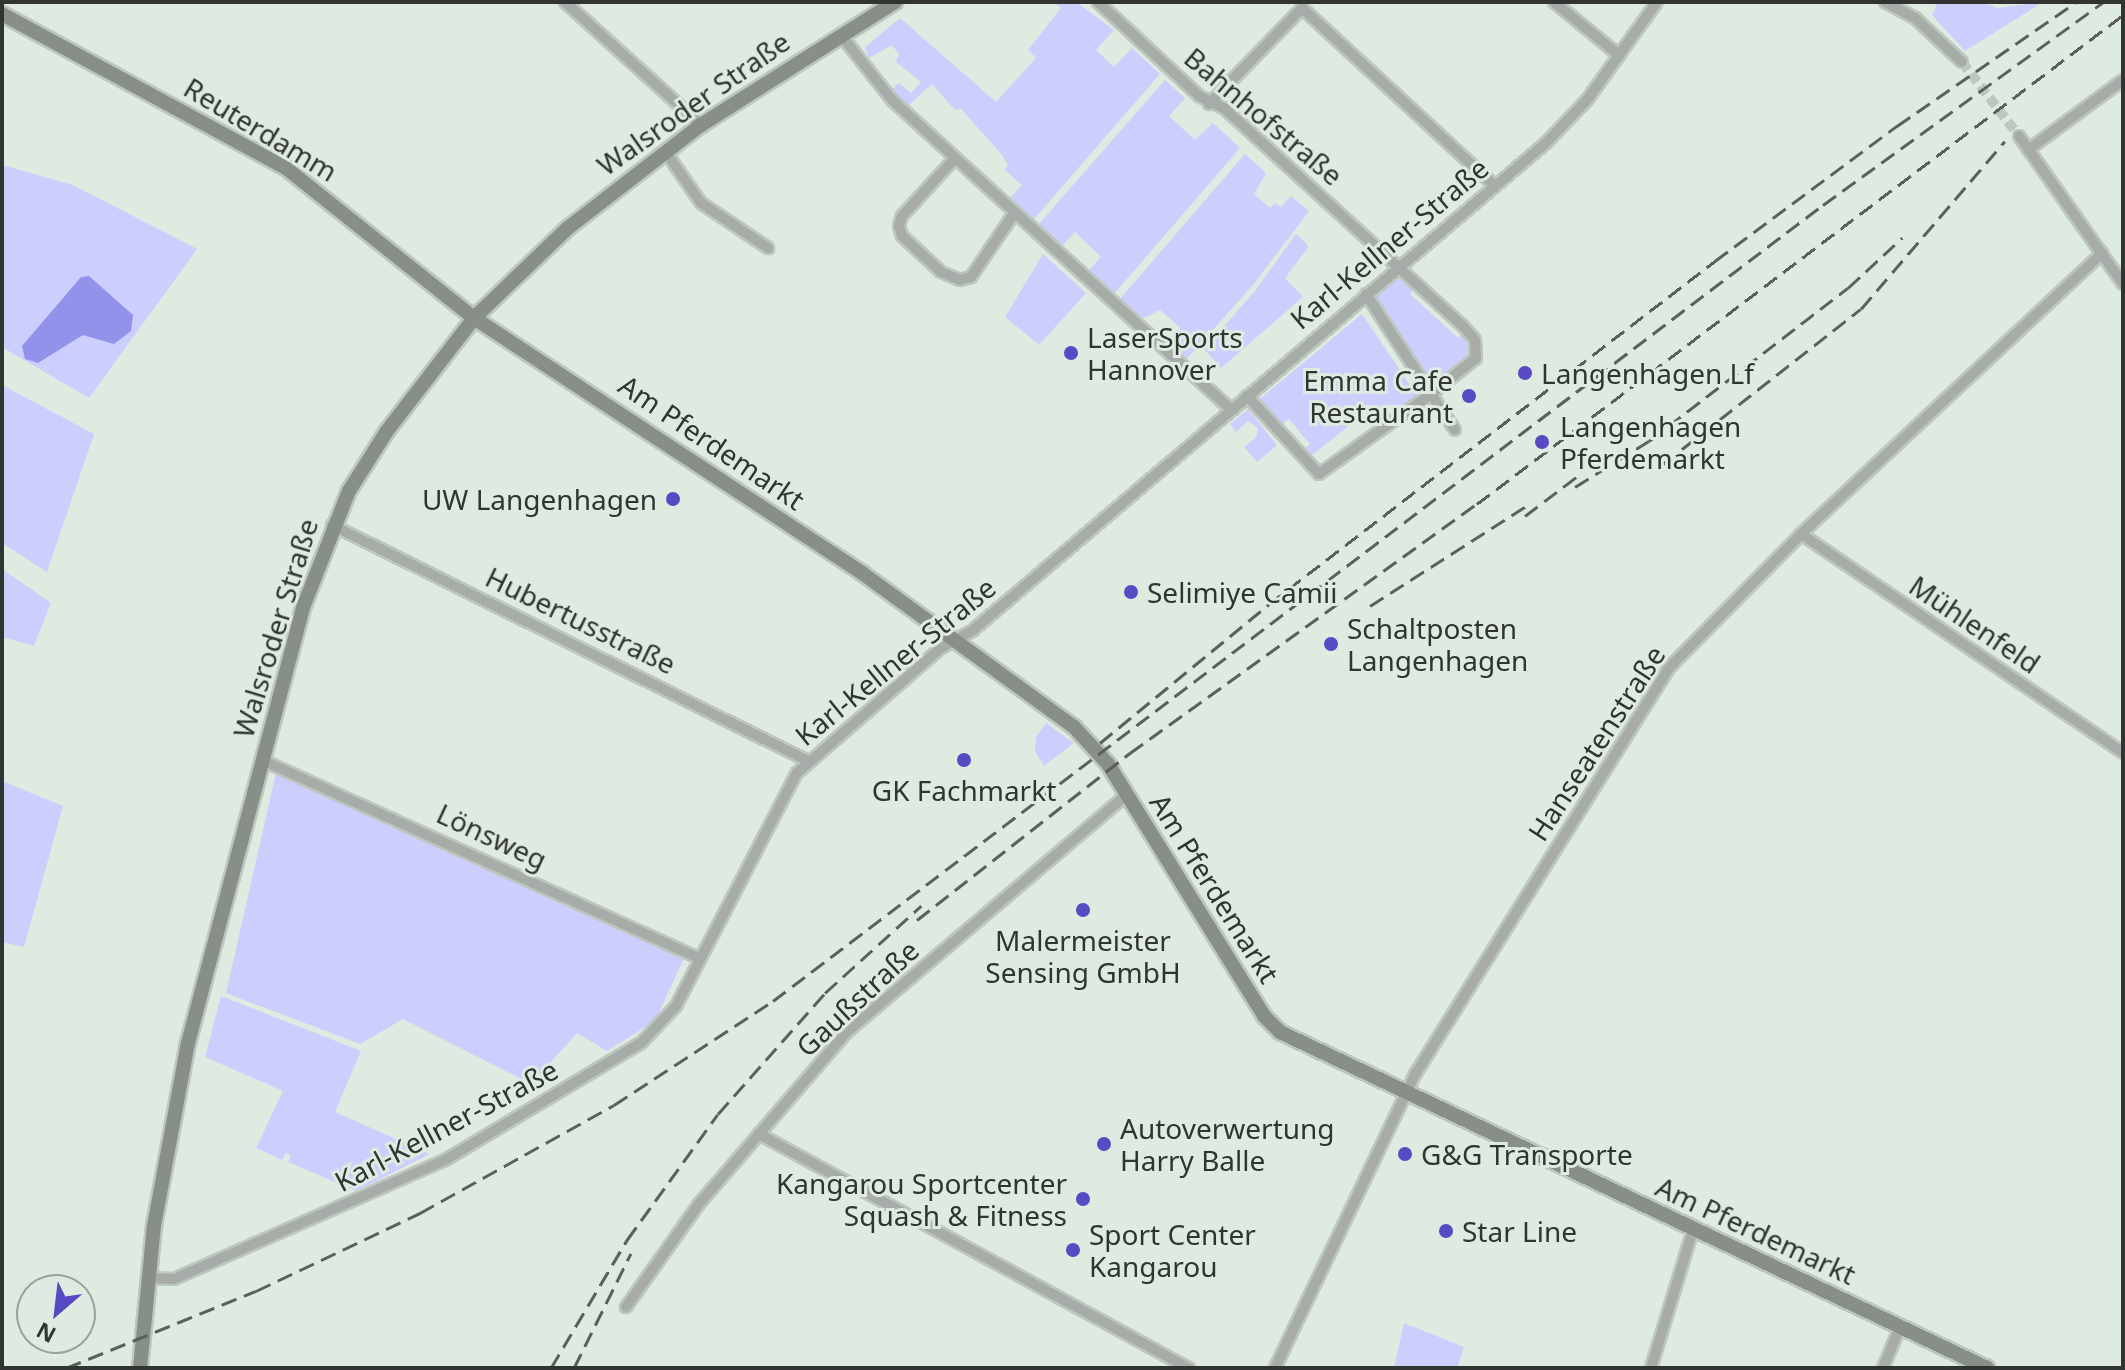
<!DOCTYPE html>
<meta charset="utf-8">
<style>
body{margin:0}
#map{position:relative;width:2125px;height:1370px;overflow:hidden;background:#dfebe1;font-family:"Noto Sans",sans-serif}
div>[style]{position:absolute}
.green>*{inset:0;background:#cccefe}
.water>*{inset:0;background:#9292ea}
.street-tunnel>*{height:10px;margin-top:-5px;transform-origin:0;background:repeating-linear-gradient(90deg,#bcc7be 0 10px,transparent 0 15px)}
.roads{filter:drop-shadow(2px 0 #bcc7be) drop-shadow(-2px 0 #bcc7be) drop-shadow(0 2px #bcc7be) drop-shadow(0 -2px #bcc7be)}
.street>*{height:10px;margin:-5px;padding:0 5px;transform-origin:5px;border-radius:5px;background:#a7aca8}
.secondary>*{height:14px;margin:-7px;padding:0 7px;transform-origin:7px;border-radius:7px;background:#888f89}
.rail>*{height:3px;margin-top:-1.5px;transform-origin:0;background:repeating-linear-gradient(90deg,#5b605c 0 16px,transparent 0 24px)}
.dots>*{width:22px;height:22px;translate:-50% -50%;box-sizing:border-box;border:4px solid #dfebe1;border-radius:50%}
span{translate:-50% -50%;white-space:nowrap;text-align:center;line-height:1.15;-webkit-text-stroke:6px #dfebe1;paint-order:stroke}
.street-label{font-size:28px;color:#313532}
.poi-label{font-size:28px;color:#313532}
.left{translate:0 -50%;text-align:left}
.right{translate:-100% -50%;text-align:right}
.frame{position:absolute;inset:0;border:4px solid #313532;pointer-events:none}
.north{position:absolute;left:16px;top:1274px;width:80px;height:80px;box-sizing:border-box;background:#dfebe1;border:2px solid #99a29b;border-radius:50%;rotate:208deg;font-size:22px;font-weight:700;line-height:32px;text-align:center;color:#313532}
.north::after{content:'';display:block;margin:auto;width:28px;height:36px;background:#574ac2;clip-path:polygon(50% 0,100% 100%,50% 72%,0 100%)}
</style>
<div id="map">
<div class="green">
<div style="clip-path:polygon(1053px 2px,1076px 2px,1114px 30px,1096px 50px,1114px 67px,1132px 48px,1160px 74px,1034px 219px,1010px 198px,1022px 185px,1005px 170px,1008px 165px,1002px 155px,961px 109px,955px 110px,932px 84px,908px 106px,892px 89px,899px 83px,911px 93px,921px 82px,896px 62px,899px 54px,892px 45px,869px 58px,865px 47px,900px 18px,996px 102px,1036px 58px,1028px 50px,1061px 8px)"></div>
<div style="clip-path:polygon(1938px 2px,1984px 2px,1997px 8px,2043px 2px,1965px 51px,1932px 15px)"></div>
<div style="clip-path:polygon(1165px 80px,1185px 98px,1169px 116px,1195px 140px,1213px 123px,1240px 148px,1114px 294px,1088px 271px,1101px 257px,1075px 232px,1062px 246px,1038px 225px)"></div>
<div style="clip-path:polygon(1245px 154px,1266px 173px,1254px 194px,1270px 208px,1275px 203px,1281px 207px,1291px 196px,1309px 211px,1253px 285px,1184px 362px,1166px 344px,1181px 328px,1160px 310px,1141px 319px,1119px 300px)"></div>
<div style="clip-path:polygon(2px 165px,73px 185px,197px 249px,89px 398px,2px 347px)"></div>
<div style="clip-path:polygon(1296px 234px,1309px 246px,1285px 278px,1303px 297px,1221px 368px,1204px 349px,1255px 291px)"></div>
<div style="clip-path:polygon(1043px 254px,1086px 293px,1039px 345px,1005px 317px)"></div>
<div style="clip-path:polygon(1404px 279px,1414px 289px,1410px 294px,1458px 338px,1463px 334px,1468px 340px,1469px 354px,1435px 381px,1427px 380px,1375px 296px,1393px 280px)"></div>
<div style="clip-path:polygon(1362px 314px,1418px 397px,1398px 410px,1392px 404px,1379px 414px,1372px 407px,1311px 456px,1302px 451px,1310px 444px,1289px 419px,1278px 428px,1256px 402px)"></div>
<div style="clip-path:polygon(2px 385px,94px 434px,47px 572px,2px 543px)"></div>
<div style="clip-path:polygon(1248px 409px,1277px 445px,1257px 462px,1244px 447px,1256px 438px,1258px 428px,1248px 421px,1236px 432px,1230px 424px)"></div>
<div style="clip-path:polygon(2px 569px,51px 603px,34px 646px,2px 637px)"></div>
<div style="clip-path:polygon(1046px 723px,1074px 743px,1044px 766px,1035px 751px,1036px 737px)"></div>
<div style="clip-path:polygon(276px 773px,684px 958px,655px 1021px,607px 1051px,577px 1033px,531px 1084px,403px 1019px,360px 1044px,226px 993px)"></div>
<div style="clip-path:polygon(2px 781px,63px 806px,24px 947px,2px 942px)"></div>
<div style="clip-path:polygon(221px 996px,361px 1051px,335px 1112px,430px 1154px,356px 1191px,288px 1162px,291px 1155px,286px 1153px,282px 1160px,256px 1148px,283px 1091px,205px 1057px)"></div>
<div style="clip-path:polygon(1404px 1323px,1464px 1347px,1457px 1368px,1394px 1368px)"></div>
</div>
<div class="water">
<div style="clip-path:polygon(89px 276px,133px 315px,131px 331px,114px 344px,83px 335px,38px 363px,25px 359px,22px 346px,81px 277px)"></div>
</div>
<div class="street-tunnel">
<div style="left:1962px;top:62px;width:93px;rotate:52.4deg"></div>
</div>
<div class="roads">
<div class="street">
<div style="left:565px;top:2px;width:183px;rotate:42.1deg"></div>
<div style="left:1098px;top:2px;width:138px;rotate:42.9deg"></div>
<div style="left:1199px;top:96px;width:28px;rotate:26deg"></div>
<div style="left:1224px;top:108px;width:322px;rotate:42.4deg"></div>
<div style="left:1462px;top:325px;width:20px;rotate:49deg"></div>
<div style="left:1475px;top:340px;width:18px;rotate:87deg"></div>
<div style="left:1476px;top:358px;width:58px;rotate:141.3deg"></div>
<div style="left:1431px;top:394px;width:119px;rotate:-123deg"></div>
<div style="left:1554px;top:2px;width:84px;rotate:39.2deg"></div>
<div style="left:1885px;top:2px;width:34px;rotate:28deg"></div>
<div style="left:1915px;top:18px;width:64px;rotate:43.1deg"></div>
<div style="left:1302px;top:8px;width:261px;rotate:42.7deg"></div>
<div style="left:841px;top:35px;width:83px;rotate:51.9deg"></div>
<div style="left:892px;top:100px;width:459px;rotate:42.4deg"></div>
<div style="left:1209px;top:104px;width:134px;rotate:-45.9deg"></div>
<div style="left:2019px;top:136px;width:181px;rotate:54.9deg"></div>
<div style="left:2028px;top:150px;width:118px;rotate:-36.4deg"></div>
<div style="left:665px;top:151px;width:63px;rotate:55.3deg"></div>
<div style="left:701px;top:203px;width:81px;rotate:33.9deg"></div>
<div style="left:955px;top:158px;width:79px;rotate:132.4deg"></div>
<div style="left:902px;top:216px;width:10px;rotate:107deg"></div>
<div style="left:899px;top:226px;width:10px;rotate:73deg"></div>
<div style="left:902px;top:236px;width:53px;rotate:42.7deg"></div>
<div style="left:941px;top:272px;width:21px;rotate:23deg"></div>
<div style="left:960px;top:280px;width:11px;rotate:-15deg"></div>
<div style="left:971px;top:277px;width:78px;rotate:-55.9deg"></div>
<div style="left:1247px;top:396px;width:106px;rotate:47.3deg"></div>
<div style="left:1319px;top:474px;width:138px;rotate:-35.5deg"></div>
<div style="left:1431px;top:394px;width:43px;rotate:56.3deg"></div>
<div style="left:332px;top:525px;width:531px;rotate:26.37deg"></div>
<div style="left:1801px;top:534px;width:389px;rotate:34.2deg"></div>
<div style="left:262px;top:760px;width:481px;rotate:24.4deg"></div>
<div style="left:759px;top:1134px;width:490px;rotate:28.6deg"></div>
<div style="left:148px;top:1278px;width:26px;rotate:2deg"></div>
<div style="left:174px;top:1279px;width:298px;rotate:-23.7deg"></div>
<div style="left:447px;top:1159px;width:226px;rotate:-30.9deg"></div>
<div style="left:641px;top:1043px;width:51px;rotate:-46.6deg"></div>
<div style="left:676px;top:1006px;width:263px;rotate:-62.6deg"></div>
<div style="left:797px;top:773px;width:191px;rotate:-41deg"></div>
<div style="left:941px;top:648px;width:35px;rotate:-29deg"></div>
<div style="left:972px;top:631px;width:753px;rotate:-40.37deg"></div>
<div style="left:1546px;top:143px;width:59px;rotate:-46.4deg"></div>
<div style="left:1587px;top:100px;width:120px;rotate:-54.5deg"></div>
<div style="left:626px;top:1307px;width:126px;rotate:-54.7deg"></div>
<div style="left:699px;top:1204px;width:227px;rotate:-49.3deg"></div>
<div style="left:847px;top:1032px;width:366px;rotate:-40.3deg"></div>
<div style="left:1275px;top:1368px;width:327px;rotate:-64.5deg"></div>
<div style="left:1416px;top:1073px;width:476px;rotate:-58deg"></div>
<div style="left:1668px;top:669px;width:190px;rotate:-45.4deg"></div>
<div style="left:1801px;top:534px;width:412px;rotate:-43deg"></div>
<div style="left:1651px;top:1368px;width:144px;rotate:-73.1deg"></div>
<div style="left:1883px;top:1368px;width:44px;rotate:-67.5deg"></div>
</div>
<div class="secondary">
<div style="left:2px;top:14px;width:323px;rotate:28.5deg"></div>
<div style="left:286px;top:168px;width:241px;rotate:38.6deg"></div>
<div style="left:474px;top:318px;width:464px;rotate:33.3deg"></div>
<div style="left:862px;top:573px;width:262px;rotate:36deg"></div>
<div style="left:1074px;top:727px;width:50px;rotate:47.4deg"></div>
<div style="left:1108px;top:764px;width:296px;rotate:58.2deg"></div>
<div style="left:1264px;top:1016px;width:23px;rotate:45deg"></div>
<div style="left:1280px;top:1032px;width:783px;rotate:25.42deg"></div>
<div style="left:140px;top:1368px;width:143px;rotate:-84.4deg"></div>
<div style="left:154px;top:1226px;width:186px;rotate:-79.5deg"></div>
<div style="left:188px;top:1043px;width:453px;rotate:-75.2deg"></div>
<div style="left:304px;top:605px;width:123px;rotate:-68.5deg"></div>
<div style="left:349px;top:491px;width:71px;rotate:-57.7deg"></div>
<div style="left:387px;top:431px;width:143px;rotate:-52.4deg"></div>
<div style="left:474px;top:318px;width:130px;rotate:-43.8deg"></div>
<div style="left:568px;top:228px;width:168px;rotate:-37.8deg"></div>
<div style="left:701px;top:125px;width:230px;rotate:-32.4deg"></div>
</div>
</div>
<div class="rail">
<div style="left:1663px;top:464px;width:251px;rotate:-38.1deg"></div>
<div style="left:1861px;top:309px;width:221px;rotate:-49.4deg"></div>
<div style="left:1575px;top:487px;width:87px;rotate:-31.9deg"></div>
<div style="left:1649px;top:441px;width:251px;rotate:-37.6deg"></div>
<div style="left:1848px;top:288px;width:74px;rotate:-42.8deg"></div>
<div style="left:1525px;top:516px;width:68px;rotate:-37.2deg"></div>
<div style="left:1370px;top:606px;width:191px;rotate:-32.6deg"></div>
<div style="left:1100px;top:743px;width:219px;rotate:-39.4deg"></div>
<div style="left:1269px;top:604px;width:563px;rotate:-37.56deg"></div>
<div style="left:1715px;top:261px;width:227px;rotate:-36.6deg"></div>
<div style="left:1897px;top:126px;width:218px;rotate:-34.7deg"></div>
<div style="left:917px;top:920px;width:271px;rotate:-38.1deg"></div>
<div style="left:1130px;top:753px;width:427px;rotate:-35.7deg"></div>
<div style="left:1477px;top:504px;width:810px;rotate:-37.12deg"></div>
<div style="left:66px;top:1368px;width:205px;rotate:-22.1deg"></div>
<div style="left:256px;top:1291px;width:182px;rotate:-25.4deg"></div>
<div style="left:420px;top:1213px;width:222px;rotate:-29.1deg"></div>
<div style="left:614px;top:1105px;width:190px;rotate:-33.2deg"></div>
<div style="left:773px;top:1001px;width:1318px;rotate:-37.17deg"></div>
<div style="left:1823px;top:205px;width:346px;rotate:-35.9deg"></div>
<div style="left:551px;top:1368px;width:149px;rotate:-59.3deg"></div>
<div style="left:627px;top:1240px;width:155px;rotate:-54.2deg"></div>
<div style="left:718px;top:1114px;width:162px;rotate:-48.5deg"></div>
<div style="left:825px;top:993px;width:130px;rotate:-42.2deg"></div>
<div style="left:574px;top:1368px;width:128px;rotate:-63.6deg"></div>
</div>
<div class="dots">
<div style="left:1071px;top:353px;background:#574ac2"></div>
<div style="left:1525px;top:373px;background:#574ac2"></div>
<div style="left:1469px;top:396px;background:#574ac2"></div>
<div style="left:1542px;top:442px;background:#574ac2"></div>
<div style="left:673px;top:499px;background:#574ac2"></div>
<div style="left:1131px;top:592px;background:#574ac2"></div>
<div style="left:1331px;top:644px;background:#574ac2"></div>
<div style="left:964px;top:760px;background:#574ac2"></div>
<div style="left:1083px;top:910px;background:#574ac2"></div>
<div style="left:1104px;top:1144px;background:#574ac2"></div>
<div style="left:1405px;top:1154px;background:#574ac2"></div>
<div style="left:1083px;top:1199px;background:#574ac2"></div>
<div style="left:1446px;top:1231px;background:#574ac2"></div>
<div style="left:1073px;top:1250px;background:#574ac2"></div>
</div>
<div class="street-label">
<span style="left:693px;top:103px;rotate:-35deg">Walsroder Straße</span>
<span style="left:1264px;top:116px;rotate:40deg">Bahnhofstraße</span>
<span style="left:261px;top:129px;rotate:31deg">Reuterdamm</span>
<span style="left:1389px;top:243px;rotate:-40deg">Karl-Kellner-Straße</span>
<span style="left:712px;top:442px;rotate:34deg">Am Pferdemarkt</span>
<span style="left:581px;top:620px;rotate:26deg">Hubertusstraße</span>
<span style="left:1975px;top:624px;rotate:34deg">Mühlenfeld</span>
<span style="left:275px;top:628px;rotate:-73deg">Walsroder Straße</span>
<span style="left:895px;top:661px;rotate:-39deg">Karl-Kellner-Straße</span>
<span style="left:1596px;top:743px;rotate:-57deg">Hanseatenstraße</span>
<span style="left:492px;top:836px;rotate:25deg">Lönsweg</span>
<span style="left:1215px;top:888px;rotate:58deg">Am Pferdemarkt</span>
<span style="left:857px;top:998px;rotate:-43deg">Gaußstraße</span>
<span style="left:446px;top:1125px;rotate:-28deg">Karl-Kellner-Straße</span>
<span style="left:1756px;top:1230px;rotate:25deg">Am Pferdemarkt</span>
</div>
<div class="poi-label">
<span class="left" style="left:1087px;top:353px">LaserSports<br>Hannover</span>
<span class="left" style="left:1541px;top:373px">Langenhagen Lf</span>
<span class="right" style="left:1453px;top:396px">Emma Cafe<br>Restaurant</span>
<span class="left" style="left:1560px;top:442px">Langenhagen<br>Pferdemarkt</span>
<span class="right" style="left:657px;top:499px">UW Langenhagen</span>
<span class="left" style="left:1147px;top:592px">Selimiye Camii</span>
<span class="left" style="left:1347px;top:644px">Schaltposten<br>Langenhagen</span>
<span style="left:964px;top:790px">GK Fachmarkt</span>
<span style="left:1083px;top:956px">Malermeister<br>Sensing GmbH</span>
<span class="left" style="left:1120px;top:1144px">Autoverwertung<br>Harry Balle</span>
<span class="left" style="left:1421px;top:1154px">G&amp;G Transporte</span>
<span class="right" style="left:1067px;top:1199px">Kangarou Sportcenter<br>Squash &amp; Fitness</span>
<span class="left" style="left:1462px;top:1231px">Star Line</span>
<span class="left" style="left:1089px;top:1250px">Sport Center<br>Kangarou</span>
</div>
<div class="frame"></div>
<div class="north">N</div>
</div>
